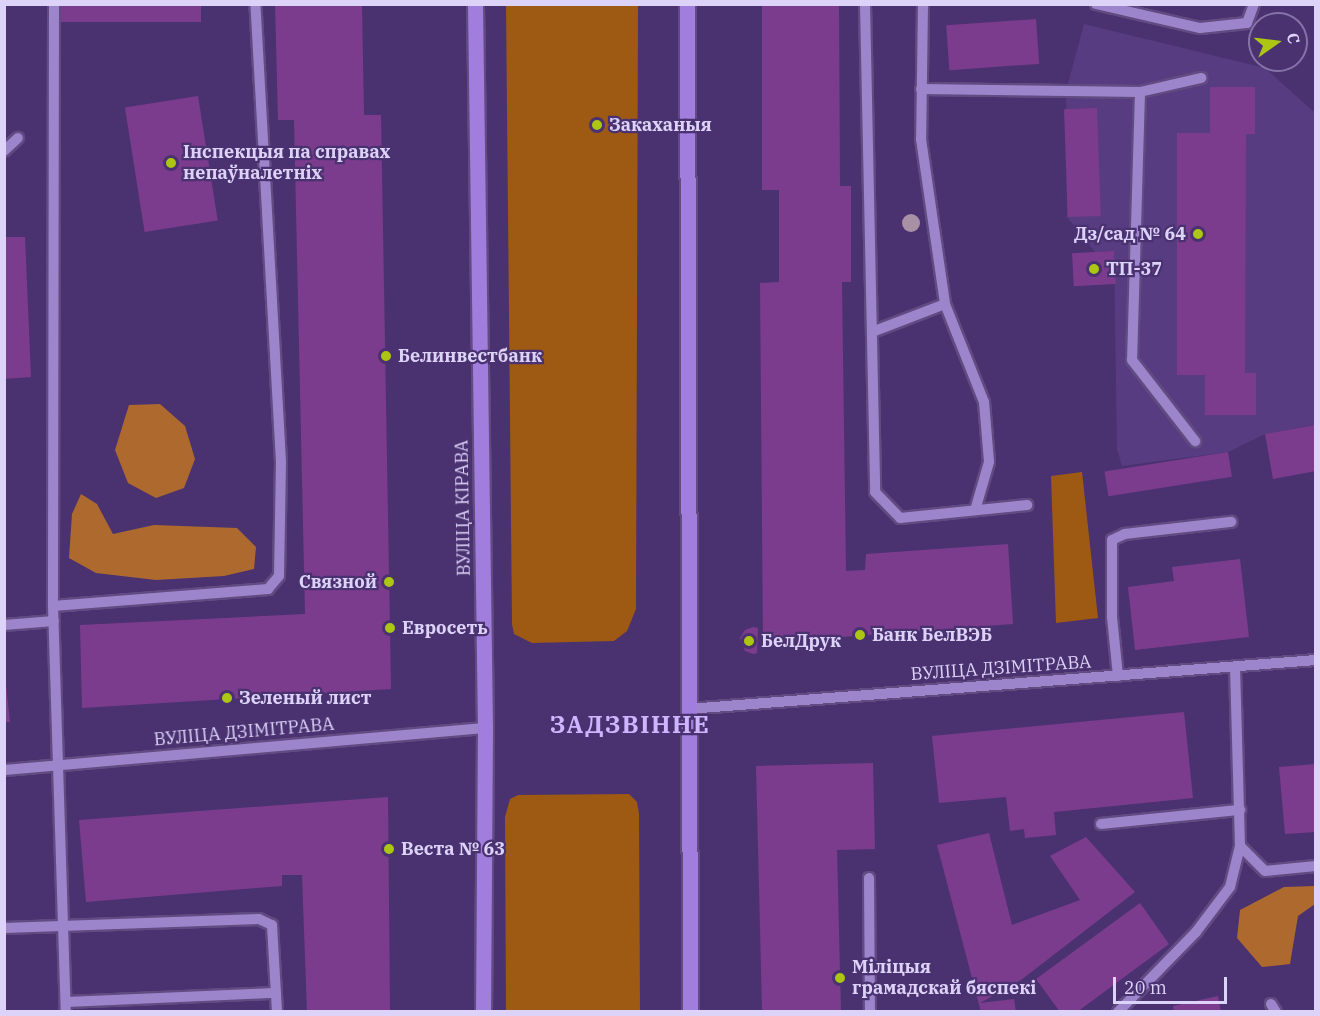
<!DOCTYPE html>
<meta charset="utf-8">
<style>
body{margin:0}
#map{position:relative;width:1320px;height:1016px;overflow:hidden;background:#4a3271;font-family:"IBM Plex Serif",serif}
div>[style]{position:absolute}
.built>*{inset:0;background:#573c81}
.green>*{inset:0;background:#9e5913}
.forest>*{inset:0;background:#ad692e}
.building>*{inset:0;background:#7c3c8d;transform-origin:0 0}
.roads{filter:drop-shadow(2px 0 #614b81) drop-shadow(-2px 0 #614b81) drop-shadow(0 2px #614b81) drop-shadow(0 -2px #614b81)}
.minor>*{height:10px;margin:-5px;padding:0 5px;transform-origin:5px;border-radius:5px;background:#9d85cc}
.major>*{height:15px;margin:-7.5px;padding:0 7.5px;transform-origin:7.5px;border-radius:7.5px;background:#a17edd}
.trees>*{width:18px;height:18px;margin:-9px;border-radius:50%;background:#a891a4}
.dots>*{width:16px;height:16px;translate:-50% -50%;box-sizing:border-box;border:3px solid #4a3271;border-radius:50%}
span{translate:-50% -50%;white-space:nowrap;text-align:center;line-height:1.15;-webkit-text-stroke:4.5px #4a3271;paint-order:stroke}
.poi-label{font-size:18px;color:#ddd2f8;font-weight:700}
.left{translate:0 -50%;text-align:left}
.right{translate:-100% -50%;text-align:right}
.street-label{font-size:18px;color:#ddd2f8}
.district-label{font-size:24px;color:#cdb5ff;font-weight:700;letter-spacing:1.5px}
.frame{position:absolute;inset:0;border:6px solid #ddd2f8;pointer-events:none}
.north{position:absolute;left:1248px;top:12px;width:60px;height:60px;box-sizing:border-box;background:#4a3271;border:2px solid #8572a7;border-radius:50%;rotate:76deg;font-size:16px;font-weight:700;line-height:24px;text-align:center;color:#ddd2f8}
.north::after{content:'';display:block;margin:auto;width:21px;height:27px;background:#acc613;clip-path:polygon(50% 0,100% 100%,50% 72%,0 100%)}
.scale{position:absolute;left:1113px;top:977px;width:114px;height:27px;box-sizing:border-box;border:3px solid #ddd2f8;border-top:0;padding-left:8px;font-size:18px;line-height:21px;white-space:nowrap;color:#ddd2f8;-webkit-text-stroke:4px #4a3271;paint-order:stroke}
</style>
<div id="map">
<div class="built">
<div style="clip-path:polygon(1084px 24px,1265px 68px,1315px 113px,1315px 425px,1265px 434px,1228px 452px,1122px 466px,1117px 449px,1114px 251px,1095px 252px,1067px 217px,1066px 91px)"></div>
</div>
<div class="green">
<div style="clip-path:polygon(506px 5px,638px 5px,636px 609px,627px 631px,614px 641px,532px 643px,514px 634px,512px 624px)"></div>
<div style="clip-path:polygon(1082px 472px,1098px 618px,1056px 623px,1051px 476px)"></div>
<div style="clip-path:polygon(629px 794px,637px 802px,639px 814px,640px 1011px,506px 1011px,505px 817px,510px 799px,518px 795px)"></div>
</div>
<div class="forest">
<div style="clip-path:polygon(160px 404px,185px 426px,195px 459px,184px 488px,156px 498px,128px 483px,115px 450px,129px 405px)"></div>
<div style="clip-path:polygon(81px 494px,97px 504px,113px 534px,154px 525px,237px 528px,256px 547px,254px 569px,224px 576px,156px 580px,96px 573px,69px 558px,72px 514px)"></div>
<div style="clip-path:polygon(1315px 886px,1315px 904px,1298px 916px,1290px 964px,1262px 967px,1237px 938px,1240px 910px,1284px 887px)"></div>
</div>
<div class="building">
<div style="left:60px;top:4px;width:141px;height:18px"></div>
<div style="clip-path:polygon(275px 4px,362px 4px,364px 115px,381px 115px,391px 689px,82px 708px,80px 625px,305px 614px,294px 120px,278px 120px)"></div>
<div style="clip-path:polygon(762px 4px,839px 4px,840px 186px,851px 186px,851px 282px,842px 282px,846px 571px,865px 570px,866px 554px,1008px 544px,1013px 624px,763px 643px,760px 283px,779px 282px,779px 190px,762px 190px)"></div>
<div style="left:1036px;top:19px;width:45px;height:90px;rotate:86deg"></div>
<div style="clip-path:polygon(1210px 87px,1255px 87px,1255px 134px,1246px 134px,1245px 373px,1256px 373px,1256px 415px,1205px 415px,1205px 375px,1177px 375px,1177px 133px,1210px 133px)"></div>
<div style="left:198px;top:96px;width:126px;height:74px;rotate:81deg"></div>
<div style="left:1097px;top:108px;width:108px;height:33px;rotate:88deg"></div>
<div style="clip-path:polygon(4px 237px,25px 237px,31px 377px,4px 379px)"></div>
<div style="left:1114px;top:251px;width:33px;height:42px;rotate:87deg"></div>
<div style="clip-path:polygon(1316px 425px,1316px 471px,1273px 479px,1265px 434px)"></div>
<div style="left:1228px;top:452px;width:25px;height:125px;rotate:81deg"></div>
<div style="clip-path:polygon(1240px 559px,1249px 637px,1135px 650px,1128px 587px,1174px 581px,1172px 567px)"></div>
<div style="clip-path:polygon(753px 627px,758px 628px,757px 653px,753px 654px,745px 651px,740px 638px,745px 630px)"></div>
<div style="clip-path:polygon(4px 667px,10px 722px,4px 722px)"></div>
<div style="clip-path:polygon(1184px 712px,1193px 798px,1054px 812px,1056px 835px,1025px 838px,1024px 829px,1010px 831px,1006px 797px,939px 803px,932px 736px)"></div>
<div style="clip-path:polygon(873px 763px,875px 849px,837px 850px,841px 1012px,766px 1012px,762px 1009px,756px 766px)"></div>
<div style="clip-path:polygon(1316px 764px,1316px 832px,1285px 834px,1279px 767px)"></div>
<div style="clip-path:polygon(388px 797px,390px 1012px,307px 1012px,302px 875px,282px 875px,282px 886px,86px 902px,79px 820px)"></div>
<div style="clip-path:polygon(989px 833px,1012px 925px,1080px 900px,1050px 856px,1086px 837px,1135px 892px,1021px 980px,980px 1003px,1014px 999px,1016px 1012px,981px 1012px,937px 845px)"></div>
<div style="clip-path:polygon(1140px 903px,1169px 944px,1077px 1012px,1060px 1012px,1036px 979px)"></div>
<div style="clip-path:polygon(1218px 996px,1221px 1012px,1174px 1012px,1173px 1006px)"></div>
</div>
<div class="roads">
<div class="minor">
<div style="left:54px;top:4px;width:602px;rotate:90.1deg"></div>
<div style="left:53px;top:606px;width:406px;rotate:88.2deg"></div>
<div style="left:865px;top:4px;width:488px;rotate:88.8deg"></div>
<div style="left:875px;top:492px;width:36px;rotate:46deg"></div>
<div style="left:900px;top:518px;width:128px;rotate:-5.8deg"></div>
<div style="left:923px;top:4px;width:135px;rotate:90.8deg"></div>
<div style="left:921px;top:139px;width:167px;rotate:81.7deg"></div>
<div style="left:1096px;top:4px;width:107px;rotate:13deg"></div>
<div style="left:1200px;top:28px;width:47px;rotate:-6.1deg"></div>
<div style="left:1247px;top:23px;width:20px;rotate:-70deg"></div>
<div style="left:921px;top:89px;width:219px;rotate:0.8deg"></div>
<div style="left:1140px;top:92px;width:63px;rotate:-12.9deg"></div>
<div style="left:1140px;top:92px;width:268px;rotate:91.7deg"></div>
<div style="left:1132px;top:360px;width:103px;rotate:52.1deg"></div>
<div style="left:4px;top:151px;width:19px;rotate:-43deg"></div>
<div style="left:872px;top:332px;width:78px;rotate:-21deg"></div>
<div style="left:945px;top:304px;width:105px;rotate:68.3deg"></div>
<div style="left:984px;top:402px;width:60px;rotate:85.2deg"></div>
<div style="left:989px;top:462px;width:47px;rotate:106.1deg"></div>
<div style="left:53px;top:606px;width:216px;rotate:-4.5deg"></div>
<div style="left:268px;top:589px;width:17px;rotate:-50deg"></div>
<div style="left:279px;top:576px;width:114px;rotate:-89deg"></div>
<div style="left:281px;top:462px;width:459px;rotate:-93.2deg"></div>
<div style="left:4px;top:625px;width:50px;rotate:-4.6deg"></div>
<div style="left:1235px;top:667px;width:179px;rotate:88.4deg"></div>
<div style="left:1240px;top:846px;width:35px;rotate:45deg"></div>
<div style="left:1265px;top:871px;width:51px;rotate:-5.6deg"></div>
<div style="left:1118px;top:676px;width:59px;rotate:-95.8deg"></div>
<div style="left:1112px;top:617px;width:77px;rotate:-90deg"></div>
<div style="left:1112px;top:540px;width:14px;rotate:-25deg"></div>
<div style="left:1125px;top:534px;width:107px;rotate:-6.5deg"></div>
<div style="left:688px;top:709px;width:630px;rotate:-4.46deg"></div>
<div style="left:4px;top:770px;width:483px;rotate:-5deg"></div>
<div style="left:1101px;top:824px;width:140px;rotate:-5.8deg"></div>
<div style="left:869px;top:878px;width:134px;rotate:89.6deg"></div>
<div style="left:4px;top:928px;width:255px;rotate:-2deg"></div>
<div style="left:259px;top:919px;width:14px;rotate:25deg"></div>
<div style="left:272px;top:925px;width:87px;rotate:86.7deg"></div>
<div style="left:66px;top:1002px;width:210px;rotate:-2.5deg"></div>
<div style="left:1271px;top:1004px;width:9px;rotate:58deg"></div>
<div style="left:1118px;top:1012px;width:112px;rotate:-45.7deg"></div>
<div style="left:1196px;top:932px;width:56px;rotate:-52.9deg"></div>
<div style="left:1230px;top:887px;width:42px;rotate:-76.3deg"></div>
</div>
<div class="major">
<div style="left:475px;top:4px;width:724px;rotate:89.21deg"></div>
<div style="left:485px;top:728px;width:284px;rotate:90.4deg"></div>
<div style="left:687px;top:4px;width:1008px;rotate:89.83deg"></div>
</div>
</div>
<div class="trees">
<div style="left:911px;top:223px"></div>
</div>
<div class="dots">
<div style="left:597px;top:125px;background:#acc613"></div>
<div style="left:171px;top:163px;background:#acc613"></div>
<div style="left:1198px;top:234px;background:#acc613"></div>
<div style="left:1094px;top:269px;background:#acc613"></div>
<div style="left:386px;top:356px;background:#acc613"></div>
<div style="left:389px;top:582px;background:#acc613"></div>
<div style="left:390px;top:628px;background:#acc613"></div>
<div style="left:860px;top:635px;background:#acc613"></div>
<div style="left:749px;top:641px;background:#acc613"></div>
<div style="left:227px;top:698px;background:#acc613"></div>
<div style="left:389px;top:849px;background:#acc613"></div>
<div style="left:840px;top:978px;background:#acc613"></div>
</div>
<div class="poi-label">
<span class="left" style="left:609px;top:125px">Закаханыя</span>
<span class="left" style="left:183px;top:163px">Інспекцыя па справах<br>непаўналетніх</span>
<span class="right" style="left:1186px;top:234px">Дз/сад № 64</span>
<span class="left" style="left:1106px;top:269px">ТП-37</span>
<span class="left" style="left:398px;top:356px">Белинвестбанк</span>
<span class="right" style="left:377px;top:582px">Связной</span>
<span class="left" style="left:402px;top:628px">Евросеть</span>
<span class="left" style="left:872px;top:635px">Банк БелВЭБ</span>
<span class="left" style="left:761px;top:641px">БелДрук</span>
<span class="left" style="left:239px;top:698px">Зеленый лист</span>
<span class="left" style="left:401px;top:849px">Веста № 63</span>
<span class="left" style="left:852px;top:978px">Міліцыя<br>грамадскай бяспекі</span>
</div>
<div class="street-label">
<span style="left:463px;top:508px;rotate:-91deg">ВУЛІЦА КІРАВА</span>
<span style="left:1001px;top:668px;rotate:-4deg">ВУЛІЦА ДЗІМІТРАВА</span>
<span style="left:244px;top:732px;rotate:-5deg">ВУЛІЦА ДЗІМІТРАВА</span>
</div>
<div class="district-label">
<span style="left:630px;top:725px">ЗАДЗВІННЕ</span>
</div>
<div class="frame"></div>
<div class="north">С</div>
<div class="scale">20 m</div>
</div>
